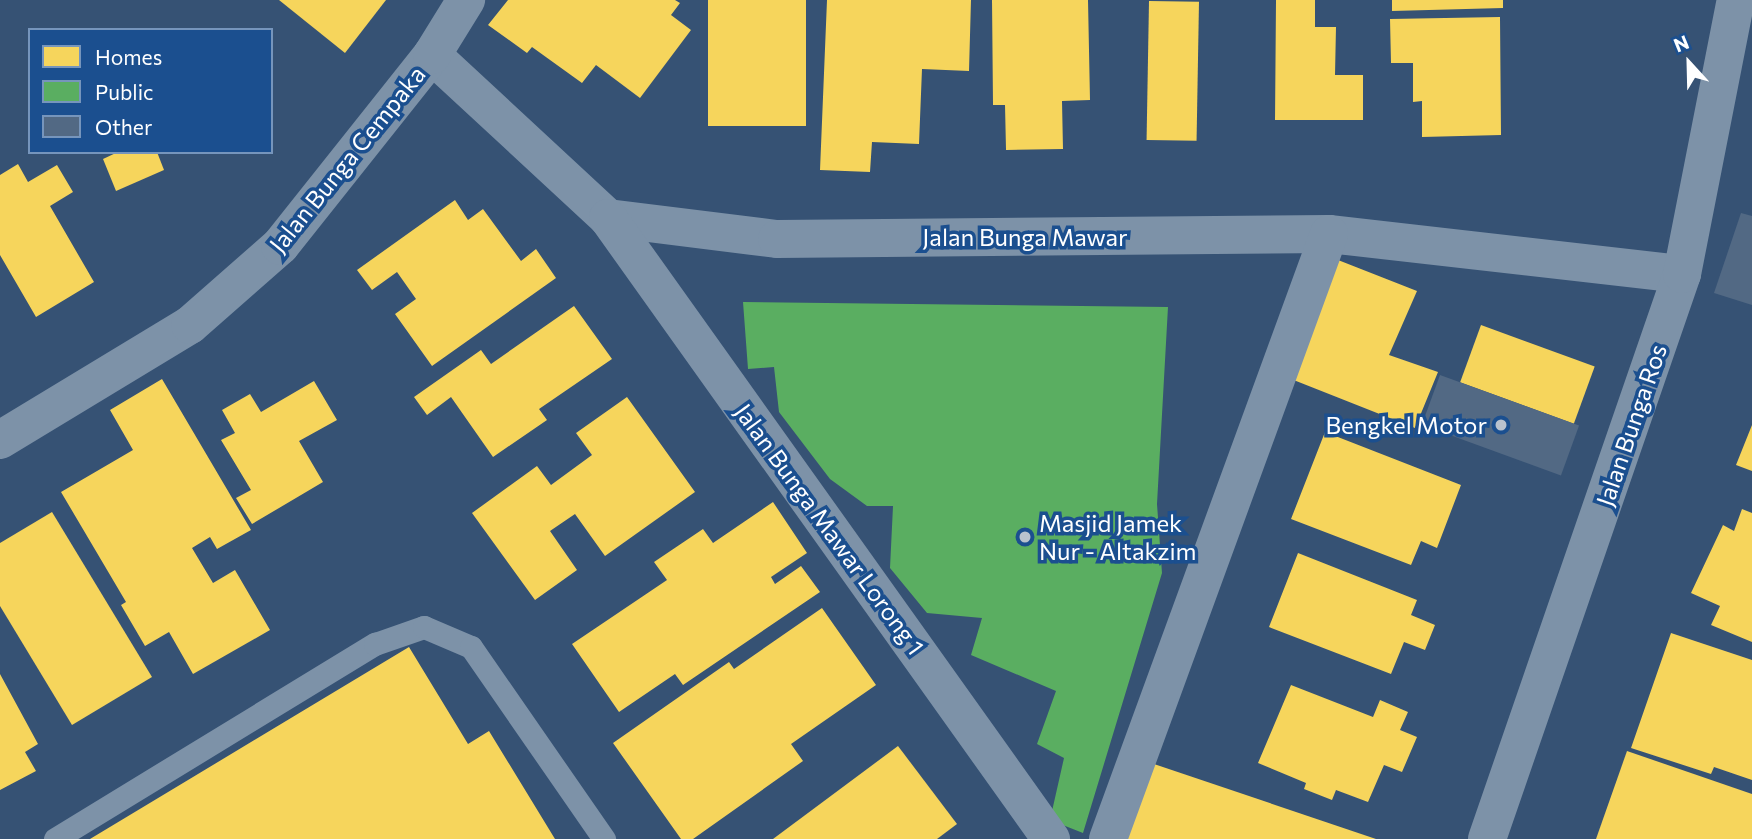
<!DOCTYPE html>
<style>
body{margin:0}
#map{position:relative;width:1752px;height:839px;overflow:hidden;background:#365274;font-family:Commissioner,sans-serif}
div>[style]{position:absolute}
.homes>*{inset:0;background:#f6d55c;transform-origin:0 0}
.public>*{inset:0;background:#5aae61}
.building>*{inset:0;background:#526984;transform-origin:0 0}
.service>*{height:23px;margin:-11.5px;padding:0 11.5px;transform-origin:11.5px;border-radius:11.5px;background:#7d92a8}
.minor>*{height:38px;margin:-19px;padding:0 19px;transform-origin:19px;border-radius:19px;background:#7d92a8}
.dots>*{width:19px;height:19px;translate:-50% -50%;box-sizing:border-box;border:4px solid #1b4f8f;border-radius:50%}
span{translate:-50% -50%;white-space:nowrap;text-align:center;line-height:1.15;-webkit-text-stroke:7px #1b4f8f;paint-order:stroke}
.street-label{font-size:24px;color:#fff}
.poi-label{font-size:24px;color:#fff}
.right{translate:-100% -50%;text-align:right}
.left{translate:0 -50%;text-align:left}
.legend{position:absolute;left:28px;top:28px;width:245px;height:126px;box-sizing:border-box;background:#1b4f8f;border:2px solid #7695bc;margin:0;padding:9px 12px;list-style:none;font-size:21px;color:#fff}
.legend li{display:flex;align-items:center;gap:14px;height:35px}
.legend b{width:35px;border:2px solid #7695bc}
.north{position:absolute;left:1654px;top:28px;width:70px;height:70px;-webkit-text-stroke:5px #1b4f8f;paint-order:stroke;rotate:338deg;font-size:19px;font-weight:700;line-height:28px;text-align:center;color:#fff}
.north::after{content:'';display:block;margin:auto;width:24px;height:32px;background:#fff;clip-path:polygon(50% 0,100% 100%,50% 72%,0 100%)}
</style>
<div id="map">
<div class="homes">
<div style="clip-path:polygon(279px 0,386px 0,345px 53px)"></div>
<div style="clip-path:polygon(508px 0,675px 0,680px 3px,671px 15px,691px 30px,640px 98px,596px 65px,582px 83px,532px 47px,527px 53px,488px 25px)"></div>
<div style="left:708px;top:0;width:98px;height:126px"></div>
<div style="clip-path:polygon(827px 0,971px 0,969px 71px,922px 69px,919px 144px,872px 142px,870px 172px,820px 170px)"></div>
<div style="clip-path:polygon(992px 0,1088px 0,1090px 100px,1062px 101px,1063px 149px,1006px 150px,1005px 105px,993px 105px)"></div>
<div style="clip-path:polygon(1276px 0,1315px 0,1315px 27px,1336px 27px,1335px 75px,1363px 75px,1363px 120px,1275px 120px)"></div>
<div style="clip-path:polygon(1392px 0,1503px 0,1503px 8px,1392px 11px)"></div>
<div style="left:1149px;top:1px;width:50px;height:139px;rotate:1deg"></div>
<div style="clip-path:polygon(1500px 17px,1501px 135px,1422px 137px,1422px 101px,1413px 102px,1413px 63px,1391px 63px,1390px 19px)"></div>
<div style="clip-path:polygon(118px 152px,157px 152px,164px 170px,116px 191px,103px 159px)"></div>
<div style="clip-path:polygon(18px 164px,28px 182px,57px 165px,73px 192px,50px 206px,94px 282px,36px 317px,0 255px,0 175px)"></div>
<div style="clip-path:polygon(455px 200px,468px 220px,483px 209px,521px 261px,536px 249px,556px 278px,432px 366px,395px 314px,416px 299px,397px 272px,372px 290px,357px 270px)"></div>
<div style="clip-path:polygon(1338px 260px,1417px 291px,1389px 355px,1438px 372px,1415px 428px,1286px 377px)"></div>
<div style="clip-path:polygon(574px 306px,612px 359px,539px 409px,547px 420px,493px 457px,451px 397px,427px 415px,414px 397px,481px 350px,491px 364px)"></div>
<div style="left:1481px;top:325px;width:121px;height:61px;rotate:20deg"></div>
<div style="clip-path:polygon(162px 379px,251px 530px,217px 549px,210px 537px,192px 548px,213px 583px,235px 570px,270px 630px,193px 674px,169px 632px,145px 646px,121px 605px,126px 602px,61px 492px,133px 450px,110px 410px)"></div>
<div style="clip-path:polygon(314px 381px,337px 420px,299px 441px,323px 482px,252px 524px,236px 498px,251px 490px,221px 440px,235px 433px,222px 410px,250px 394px,261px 412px)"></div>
<div style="clip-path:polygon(627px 397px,695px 492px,605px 556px,575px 514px,550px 531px,577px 570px,535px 600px,472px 513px,537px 466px,551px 485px,592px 455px,576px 433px)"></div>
<div style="clip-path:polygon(1752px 425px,1752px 471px,1736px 465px)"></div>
<div style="clip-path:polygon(1325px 432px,1461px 485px,1437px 548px,1421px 541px,1411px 565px,1291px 519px)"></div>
<div style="clip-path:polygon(773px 502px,807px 553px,771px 577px,775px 584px,801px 566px,820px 592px,683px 685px,675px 674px,619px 712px,572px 644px,667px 580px,654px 562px,703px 529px,713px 543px)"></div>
<div style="clip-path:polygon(1742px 509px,1752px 513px,1752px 642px,1711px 625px,1720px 606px,1691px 593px,1723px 525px,1734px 531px)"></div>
<div style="clip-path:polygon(52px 512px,152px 677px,72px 725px,0 606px,0 543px)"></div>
<div style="clip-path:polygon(1298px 553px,1417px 600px,1411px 615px,1435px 625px,1425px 650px,1404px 642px,1391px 674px,1269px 627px)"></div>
<div style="clip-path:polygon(822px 608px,876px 685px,791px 744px,803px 761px,693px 839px,681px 839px,613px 743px,729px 662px,734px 669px)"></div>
<div style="clip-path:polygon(1671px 633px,1752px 660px,1752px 780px,1714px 767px,1711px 774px,1631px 748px)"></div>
<div style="clip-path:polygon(409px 647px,468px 744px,489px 731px,555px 839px,90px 839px)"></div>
<div style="clip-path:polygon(0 674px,38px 744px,25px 752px,36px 771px,0 790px)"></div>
<div style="clip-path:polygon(1291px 685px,1373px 717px,1380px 700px,1408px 712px,1400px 730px,1417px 737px,1402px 772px,1384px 765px,1368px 802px,1336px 790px,1332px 800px,1304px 789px,1306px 783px,1258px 763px)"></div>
<div style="clip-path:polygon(898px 746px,957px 824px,937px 839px,773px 839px)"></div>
<div style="clip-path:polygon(1627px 751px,1752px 794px,1752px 839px,1596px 839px)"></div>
<div style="clip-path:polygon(1151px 763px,1376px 839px,1125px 839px)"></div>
</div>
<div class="public">
<div style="clip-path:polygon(743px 302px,1168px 307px,1157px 504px,1162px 573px,1083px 833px,1050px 820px,1064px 758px,1037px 744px,1056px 691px,971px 655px,982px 618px,927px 613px,890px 568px,893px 506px,867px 506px,830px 479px,779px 412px,774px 367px,748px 369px)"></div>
</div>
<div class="building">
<div style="clip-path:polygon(1741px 213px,1752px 216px,1752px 305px,1714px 293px)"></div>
<div style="left:1440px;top:375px;width:148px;height:53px;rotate:20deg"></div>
</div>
<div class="service">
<div style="left:55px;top:839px;width:375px;rotate:-31.4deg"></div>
<div style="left:375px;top:644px;width:52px;rotate:-19.1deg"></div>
<div style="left:424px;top:627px;width:51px;rotate:23.1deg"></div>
<div style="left:471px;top:647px;width:234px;rotate:55.3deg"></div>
</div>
<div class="minor">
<div style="left:432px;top:55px;width:240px;rotate:42.8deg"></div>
<div style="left:608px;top:218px;width:170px;rotate:7.1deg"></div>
<div style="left:777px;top:239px;width:552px;rotate:-0.52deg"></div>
<div style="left:1329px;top:234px;width:355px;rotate:6.5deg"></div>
<div style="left:608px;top:218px;width:763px;rotate:54.5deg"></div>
<div style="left:0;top:440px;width:222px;rotate:-31.2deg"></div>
<div style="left:190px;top:325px;width:120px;rotate:-41.3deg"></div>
<div style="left:280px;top:246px;width:244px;rotate:-51.5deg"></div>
<div style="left:432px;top:55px;width:65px;rotate:-58.3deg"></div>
<div style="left:1108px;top:839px;width:644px;rotate:-69.93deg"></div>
<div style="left:1487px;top:839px;width:598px;rotate:-70.96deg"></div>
<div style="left:1682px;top:274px;width:279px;rotate:-78.9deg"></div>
</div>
<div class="dots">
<div style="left:1501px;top:425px;background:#b9c2ce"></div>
<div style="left:1025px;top:537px;background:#b9c2ce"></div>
</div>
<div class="street-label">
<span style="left:347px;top:159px;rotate:-51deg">Jalan Bunga Cempaka</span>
<span style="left:1025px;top:237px">Jalan Bunga Mawar</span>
<span style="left:1631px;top:425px;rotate:-71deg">Jalan Bunga Ros</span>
<span style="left:830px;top:529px;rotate:54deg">Jalan Bunga Mawar Lorong 1</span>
</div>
<div class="poi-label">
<span class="right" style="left:1487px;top:425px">Bengkel Motor</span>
<span class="left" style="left:1039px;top:537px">Masjid Jamek<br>Nur - Altakzim</span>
</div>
<ul class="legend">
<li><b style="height:19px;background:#f6d55c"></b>Homes</li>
<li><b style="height:19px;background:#5aae61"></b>Public</li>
<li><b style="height:19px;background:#526984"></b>Other</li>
</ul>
<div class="north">N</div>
</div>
